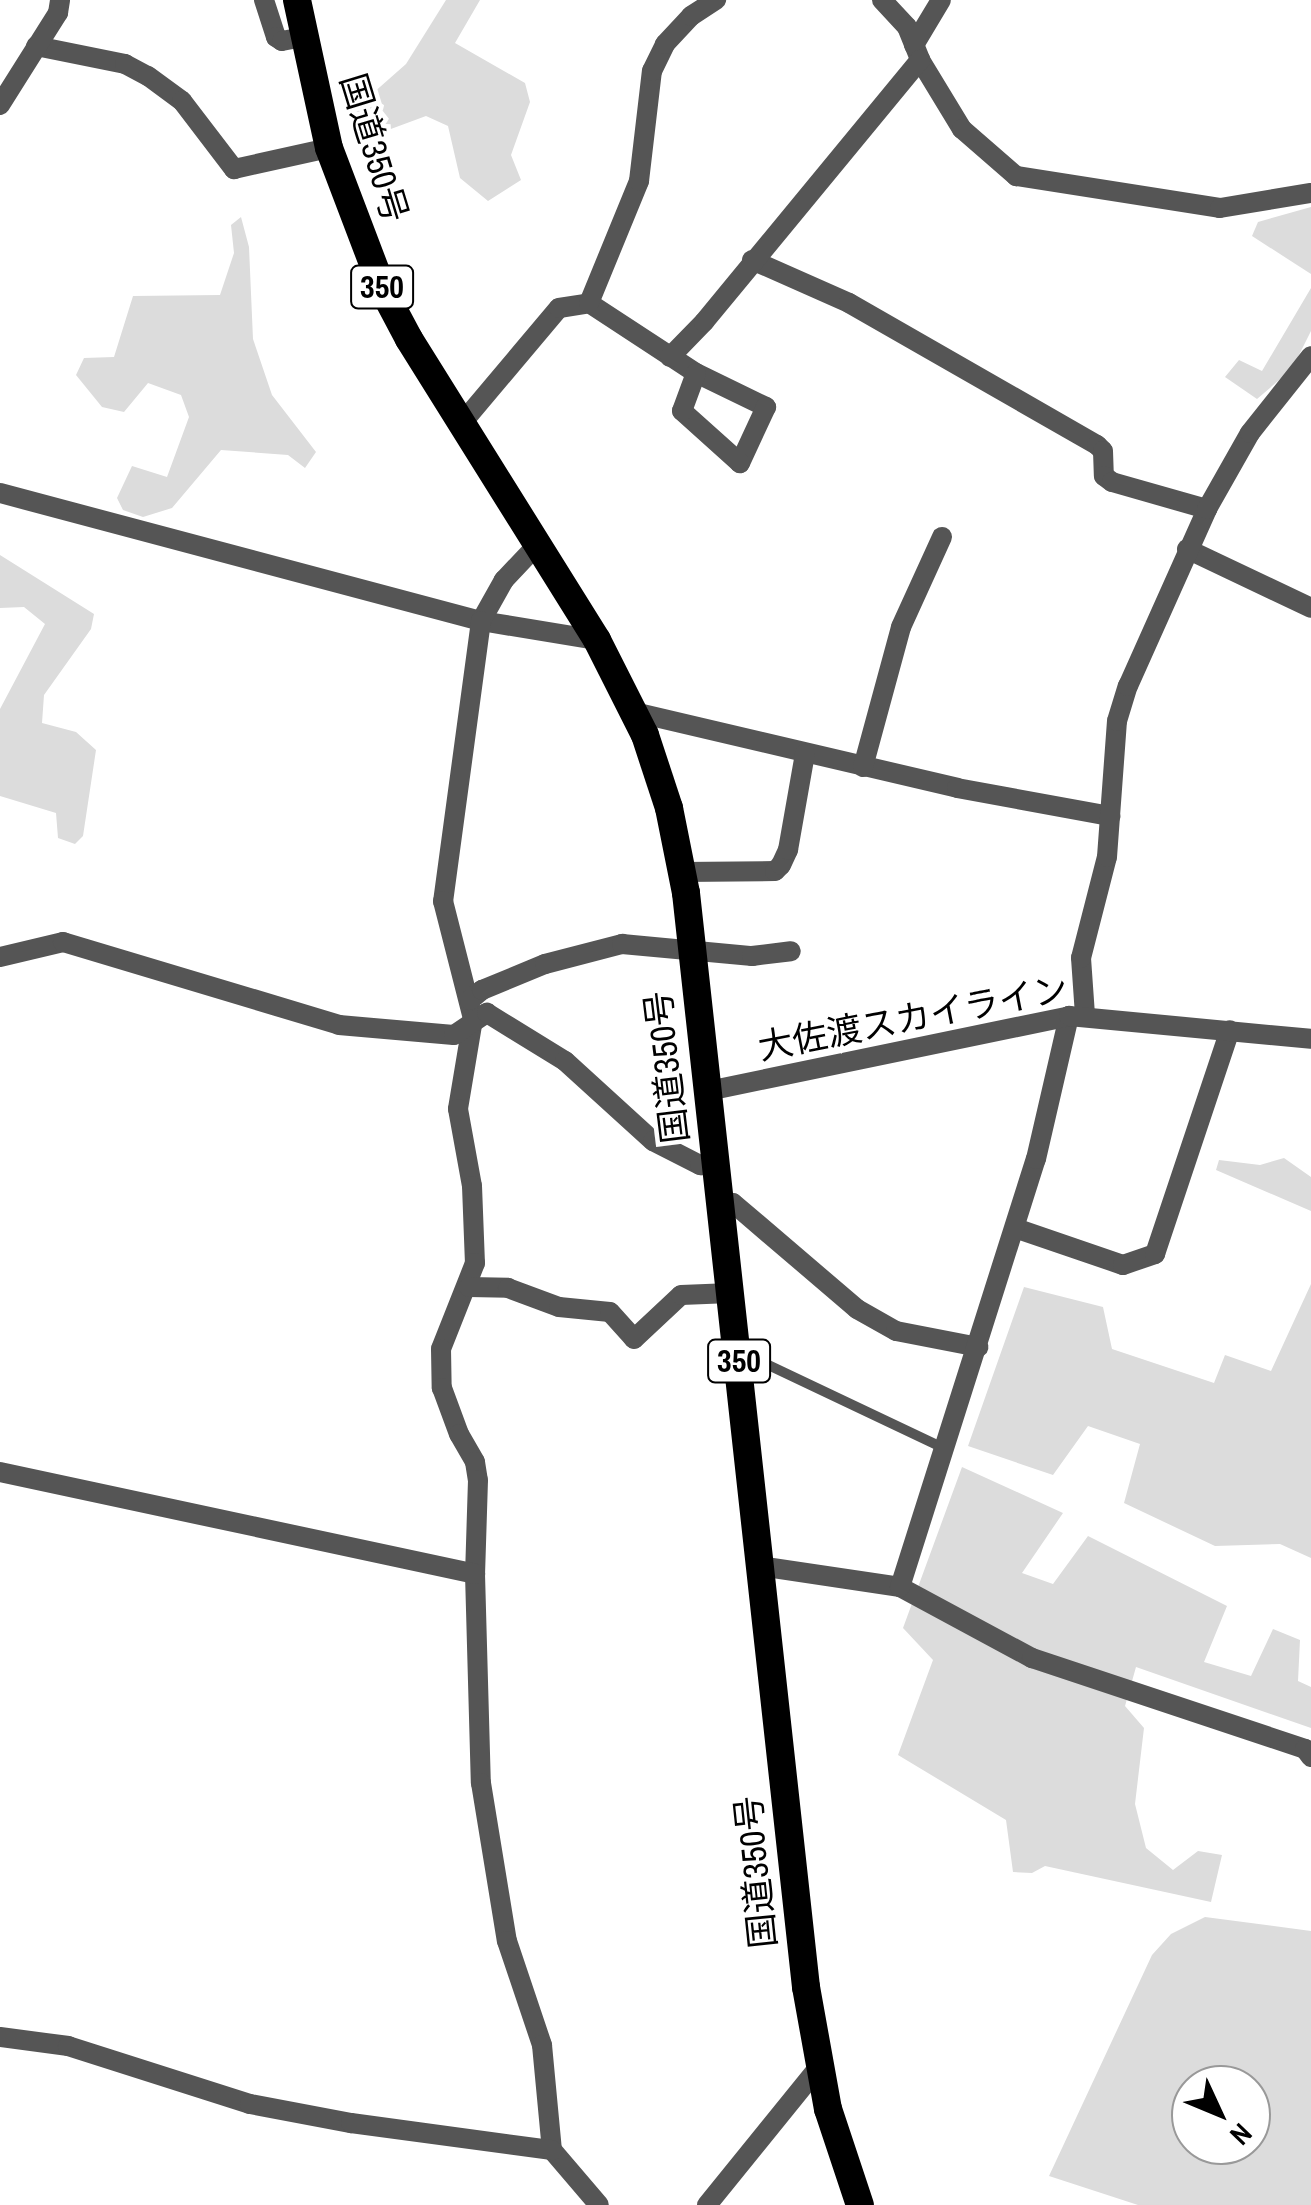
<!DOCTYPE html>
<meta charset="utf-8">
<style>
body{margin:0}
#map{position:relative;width:1311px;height:2205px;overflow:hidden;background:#fff;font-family:"Archivo Narrow","Noto Sans JP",sans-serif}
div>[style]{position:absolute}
.green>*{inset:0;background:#dcdcdc}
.service>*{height:10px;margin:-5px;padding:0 5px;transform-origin:5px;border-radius:5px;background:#555}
.minor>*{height:20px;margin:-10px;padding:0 10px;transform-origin:10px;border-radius:10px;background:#555}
.tertiary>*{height:20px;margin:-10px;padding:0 10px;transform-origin:10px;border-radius:10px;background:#555}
.trunk>*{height:28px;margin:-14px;padding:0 14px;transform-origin:14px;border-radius:14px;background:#000}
span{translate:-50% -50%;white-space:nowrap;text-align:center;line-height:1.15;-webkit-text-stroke:9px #fff;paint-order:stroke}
.shield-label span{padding:2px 8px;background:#fff;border:2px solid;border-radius:8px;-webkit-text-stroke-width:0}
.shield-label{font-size:32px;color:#000;font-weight:700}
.street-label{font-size:35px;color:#000}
.north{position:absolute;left:1171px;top:2065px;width:100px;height:100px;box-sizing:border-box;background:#fff;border:2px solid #999;border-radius:50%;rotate:134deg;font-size:28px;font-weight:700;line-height:40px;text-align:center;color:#000}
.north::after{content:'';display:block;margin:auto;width:35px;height:45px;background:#000;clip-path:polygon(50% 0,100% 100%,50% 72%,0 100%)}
</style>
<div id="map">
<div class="green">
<div style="clip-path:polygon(446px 0,480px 0,455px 43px,525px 83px,530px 102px,511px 155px,521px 180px,488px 201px,460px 178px,448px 126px,426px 116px,380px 133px,362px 128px,355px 109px,406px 64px)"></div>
<div style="clip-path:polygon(1311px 207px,1311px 274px,1252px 236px,1258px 222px)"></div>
<div style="clip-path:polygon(241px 217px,249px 247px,253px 339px,272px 395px,316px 452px,305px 468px,288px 455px,221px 450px,172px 508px,143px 517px,123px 510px,117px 498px,132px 466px,167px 477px,189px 417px,181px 395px,148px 383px,124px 412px,102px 407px,76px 375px,84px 358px,114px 357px,133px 296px,220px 295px,234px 253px,231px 225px)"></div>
<div style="clip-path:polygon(1311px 288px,1311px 331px,1292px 369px,1257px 399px,1225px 377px,1239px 360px,1262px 371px)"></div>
<div style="clip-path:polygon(0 555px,94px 614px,91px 629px,44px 695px,42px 723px,76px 732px,96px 750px,83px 836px,75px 844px,58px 838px,56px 813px,0 796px,0 709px,45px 624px,24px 607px,0 608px)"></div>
<div style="clip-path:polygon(1284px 1158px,1311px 1177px,1311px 1211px,1216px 1170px,1219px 1160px,1260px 1165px)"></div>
<div style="clip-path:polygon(1311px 1284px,1311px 1558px,1280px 1544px,1215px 1546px,1124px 1503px,1140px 1444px,1088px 1426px,1053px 1475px,968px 1446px,1024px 1287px,1103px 1307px,1112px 1349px,1214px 1383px,1225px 1355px,1271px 1371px)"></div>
<div style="clip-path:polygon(962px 1467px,1063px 1513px,1022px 1573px,1053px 1584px,1088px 1536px,1227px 1606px,1204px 1662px,1251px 1676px,1273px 1629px,1300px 1640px,1298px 1681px,1311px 1687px,1311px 1728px,1136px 1667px,1125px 1706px,1144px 1728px,1135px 1804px,1146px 1848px,1173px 1870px,1198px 1851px,1222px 1855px,1211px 1902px,1045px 1866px,1032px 1873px,1013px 1872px,1006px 1820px,898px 1755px,933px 1660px,903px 1628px)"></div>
<div style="clip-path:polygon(evenodd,1205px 1917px,1311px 1931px,1311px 2205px,1138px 2205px,1049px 2176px,1152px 1955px,1171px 1934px,1205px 1917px,1191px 2085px,1251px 2085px,1251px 2145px,1191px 2145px,1191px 2085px)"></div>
</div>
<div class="service">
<div style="left:739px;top:1351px;width:228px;rotate:25.4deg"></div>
</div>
<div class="minor">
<div style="left:264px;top:0;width:39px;rotate:72deg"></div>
<div style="left:276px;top:37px;width:7px;rotate:34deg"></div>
<div style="left:282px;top:41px;width:21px;rotate:-11deg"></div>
<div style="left:882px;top:0;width:37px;rotate:47deg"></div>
<div style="left:907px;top:27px;width:35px;rotate:68deg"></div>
<div style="left:920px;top:60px;width:81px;rotate:58.7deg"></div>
<div style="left:962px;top:129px;width:72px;rotate:41deg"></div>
<div style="left:1016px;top:176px;width:206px;rotate:8.9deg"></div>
<div style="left:1220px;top:208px;width:92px;rotate:-9.4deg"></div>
<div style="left:914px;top:45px;width:52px;rotate:-59deg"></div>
<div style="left:36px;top:46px;width:91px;rotate:11.4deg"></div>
<div style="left:125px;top:64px;width:26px;rotate:28deg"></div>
<div style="left:148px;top:76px;width:42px;rotate:36.3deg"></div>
<div style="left:182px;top:101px;width:86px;rotate:52.6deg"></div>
<div style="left:234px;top:169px;width:97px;rotate:-12.5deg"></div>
<div style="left:0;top:105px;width:109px;rotate:-57.8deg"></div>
<div style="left:58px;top:13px;width:13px;rotate:-81deg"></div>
<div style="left:752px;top:260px;width:106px;rotate:23.9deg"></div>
<div style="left:849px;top:303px;width:286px;rotate:29.8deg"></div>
<div style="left:1097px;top:445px;width:8px;rotate:45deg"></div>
<div style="left:1103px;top:451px;width:25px;rotate:88deg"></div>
<div style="left:1104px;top:476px;width:10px;rotate:37deg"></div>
<div style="left:1112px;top:482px;width:99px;rotate:15.9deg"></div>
<div style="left:589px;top:303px;width:128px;rotate:33.2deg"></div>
<div style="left:696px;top:373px;width:78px;rotate:25.9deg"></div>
<div style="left:766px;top:407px;width:62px;rotate:114.9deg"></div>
<div style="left:740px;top:463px;width:78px;rotate:-138.1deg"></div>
<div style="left:682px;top:411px;width:40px;rotate:-69.8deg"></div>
<div style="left:670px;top:357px;width:49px;rotate:-45.8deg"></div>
<div style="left:704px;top:322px;width:340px;rotate:-50.5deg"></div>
<div style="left:462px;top:423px;width:150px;rotate:-49.9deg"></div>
<div style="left:559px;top:308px;width:30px;rotate:-9deg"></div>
<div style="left:589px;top:303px;width:132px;rotate:-67.7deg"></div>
<div style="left:639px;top:181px;width:111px;rotate:-83.3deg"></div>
<div style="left:652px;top:71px;width:30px;rotate:-64deg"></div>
<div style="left:665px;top:44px;width:38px;rotate:-47deg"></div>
<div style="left:691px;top:16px;width:30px;rotate:-33deg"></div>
<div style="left:0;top:493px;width:498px;rotate:14.9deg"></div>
<div style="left:481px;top:621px;width:118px;rotate:9.3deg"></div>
<div style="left:538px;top:544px;width:50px;rotate:133.4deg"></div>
<div style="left:504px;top:580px;width:47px;rotate:119.3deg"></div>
<div style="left:481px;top:621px;width:283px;rotate:97.7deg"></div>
<div style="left:443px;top:901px;width:122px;rotate:75.7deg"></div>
<div style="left:473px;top:1019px;width:91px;rotate:99.5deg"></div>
<div style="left:458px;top:1109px;width:78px;rotate:79.7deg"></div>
<div style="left:472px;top:1186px;width:77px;rotate:87.8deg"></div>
<div style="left:475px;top:1263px;width:92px;rotate:111.6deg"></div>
<div style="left:441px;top:1349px;width:39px;rotate:89deg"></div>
<div style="left:442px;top:1388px;width:49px;rotate:69.7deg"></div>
<div style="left:459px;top:1434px;width:32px;rotate:60deg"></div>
<div style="left:475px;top:1462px;width:18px;rotate:81deg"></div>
<div style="left:478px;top:1480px;width:94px;rotate:91.8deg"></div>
<div style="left:475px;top:1574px;width:209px;rotate:88.4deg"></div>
<div style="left:481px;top:1783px;width:160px;rotate:80.7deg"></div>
<div style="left:507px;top:1941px;width:110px;rotate:71.4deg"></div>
<div style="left:542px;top:2045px;width:105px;rotate:84.6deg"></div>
<div style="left:552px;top:2150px;width:72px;rotate:49.5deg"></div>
<div style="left:1187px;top:549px;width:137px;rotate:25.4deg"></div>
<div style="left:634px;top:712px;width:332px;rotate:13.2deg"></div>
<div style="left:957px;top:788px;width:156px;rotate:10.4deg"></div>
<div style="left:863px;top:767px;width:145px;rotate:-74.8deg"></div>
<div style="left:901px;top:627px;width:99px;rotate:-65.5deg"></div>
<div style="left:683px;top:872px;width:92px;rotate:-0.6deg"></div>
<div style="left:775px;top:871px;width:8px;rotate:-45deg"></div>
<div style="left:781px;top:865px;width:17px;rotate:-65deg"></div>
<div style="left:788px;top:850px;width:97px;rotate:-80deg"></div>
<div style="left:0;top:957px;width:65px;rotate:-13.4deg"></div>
<div style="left:63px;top:942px;width:288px;rotate:16.7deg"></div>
<div style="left:339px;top:1025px;width:115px;rotate:5deg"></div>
<div style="left:454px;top:1035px;width:40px;rotate:-34deg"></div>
<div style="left:487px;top:1013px;width:92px;rotate:31.6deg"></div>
<div style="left:565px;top:1061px;width:119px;rotate:42.3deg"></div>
<div style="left:653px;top:1141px;width:53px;rotate:27.1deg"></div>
<div style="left:700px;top:1165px;width:16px;rotate:4deg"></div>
<div style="left:470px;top:1000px;width:16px;rotate:-40deg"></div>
<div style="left:482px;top:990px;width:68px;rotate:-22.4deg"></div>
<div style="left:545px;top:964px;width:80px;rotate:-14.6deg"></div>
<div style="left:622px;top:944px;width:131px;rotate:5.3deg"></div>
<div style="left:752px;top:956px;width:39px;rotate:-7deg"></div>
<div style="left:1085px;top:1015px;width:57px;rotate:-94deg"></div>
<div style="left:1081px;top:958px;width:104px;rotate:-75.6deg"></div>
<div style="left:1107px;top:857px;width:136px;rotate:-85.8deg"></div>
<div style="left:1117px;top:721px;width:37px;rotate:-73deg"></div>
<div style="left:1128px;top:686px;width:194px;rotate:-65.9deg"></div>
<div style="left:1207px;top:509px;width:87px;rotate:-60.5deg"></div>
<div style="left:1250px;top:433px;width:98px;rotate:-51.6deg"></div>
<div style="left:720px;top:1201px;width:13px;rotate:9deg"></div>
<div style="left:733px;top:1203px;width:163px;rotate:40.5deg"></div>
<div style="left:857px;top:1309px;width:45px;rotate:29.4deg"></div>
<div style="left:896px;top:1331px;width:84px;rotate:11deg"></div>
<div style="left:1015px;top:1228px;width:114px;rotate:18.9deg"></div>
<div style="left:1123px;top:1265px;width:34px;rotate:-19deg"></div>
<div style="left:1155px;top:1254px;width:236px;rotate:-71.5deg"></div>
<div style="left:469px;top:1287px;width:39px;rotate:1deg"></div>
<div style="left:508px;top:1288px;width:54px;rotate:20.4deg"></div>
<div style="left:559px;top:1307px;width:51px;rotate:5.6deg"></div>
<div style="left:610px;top:1312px;width:36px;rotate:48deg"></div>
<div style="left:634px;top:1339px;width:64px;rotate:-43.1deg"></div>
<div style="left:681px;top:1295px;width:50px;rotate:-2.3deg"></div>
<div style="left:0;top:1472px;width:486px;rotate:12.1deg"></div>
<div style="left:760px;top:1566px;width:142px;rotate:8.5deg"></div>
<div style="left:900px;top:1587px;width:150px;rotate:28.3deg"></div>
<div style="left:1032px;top:1658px;width:288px;rotate:18.4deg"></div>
<div style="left:1305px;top:1749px;width:10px;rotate:53deg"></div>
<div style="left:900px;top:1587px;width:449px;rotate:-72.4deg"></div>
<div style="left:1036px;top:1159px;width:147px;rotate:-77deg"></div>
<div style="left:0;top:2037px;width:69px;rotate:7.5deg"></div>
<div style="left:68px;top:2046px;width:191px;rotate:17.7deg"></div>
<div style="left:250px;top:2104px;width:103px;rotate:10.7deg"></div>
<div style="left:351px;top:2123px;width:203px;rotate:7.7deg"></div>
<div style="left:707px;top:2205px;width:176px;rotate:-51deg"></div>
</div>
<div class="tertiary">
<div style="left:708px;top:1091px;width:369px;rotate:-11.7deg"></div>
<div style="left:1069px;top:1016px;width:243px;rotate:5.4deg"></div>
</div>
<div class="trunk">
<div style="left:297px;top:0;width:151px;rotate:77.8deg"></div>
<div style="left:329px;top:148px;width:152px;rotate:69.2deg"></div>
<div style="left:383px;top:290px;width:55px;rotate:62deg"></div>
<div style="left:409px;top:339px;width:355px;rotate:58deg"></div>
<div style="left:597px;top:640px;width:106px;rotate:63.2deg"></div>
<div style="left:645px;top:735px;width:77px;rotate:71.8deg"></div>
<div style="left:669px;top:808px;width:87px;rotate:78.7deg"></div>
<div style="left:686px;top:893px;width:1101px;rotate:83.74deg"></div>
<div style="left:806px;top:1987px;width:124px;rotate:79.8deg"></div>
<div style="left:828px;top:2109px;width:101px;rotate:71.6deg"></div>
</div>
<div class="shield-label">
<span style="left:382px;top:287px">350</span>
<span style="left:739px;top:1361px">350</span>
</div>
<div class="street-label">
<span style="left:374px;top:148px;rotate:73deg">国道350号</span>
<span style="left:913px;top:1018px;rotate:-11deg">大佐渡スカイライン</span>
<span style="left:667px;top:1067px;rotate:-97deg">国道350号</span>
<span style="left:756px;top:1872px;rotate:-96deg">国道350号</span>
</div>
<div class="north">N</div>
</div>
